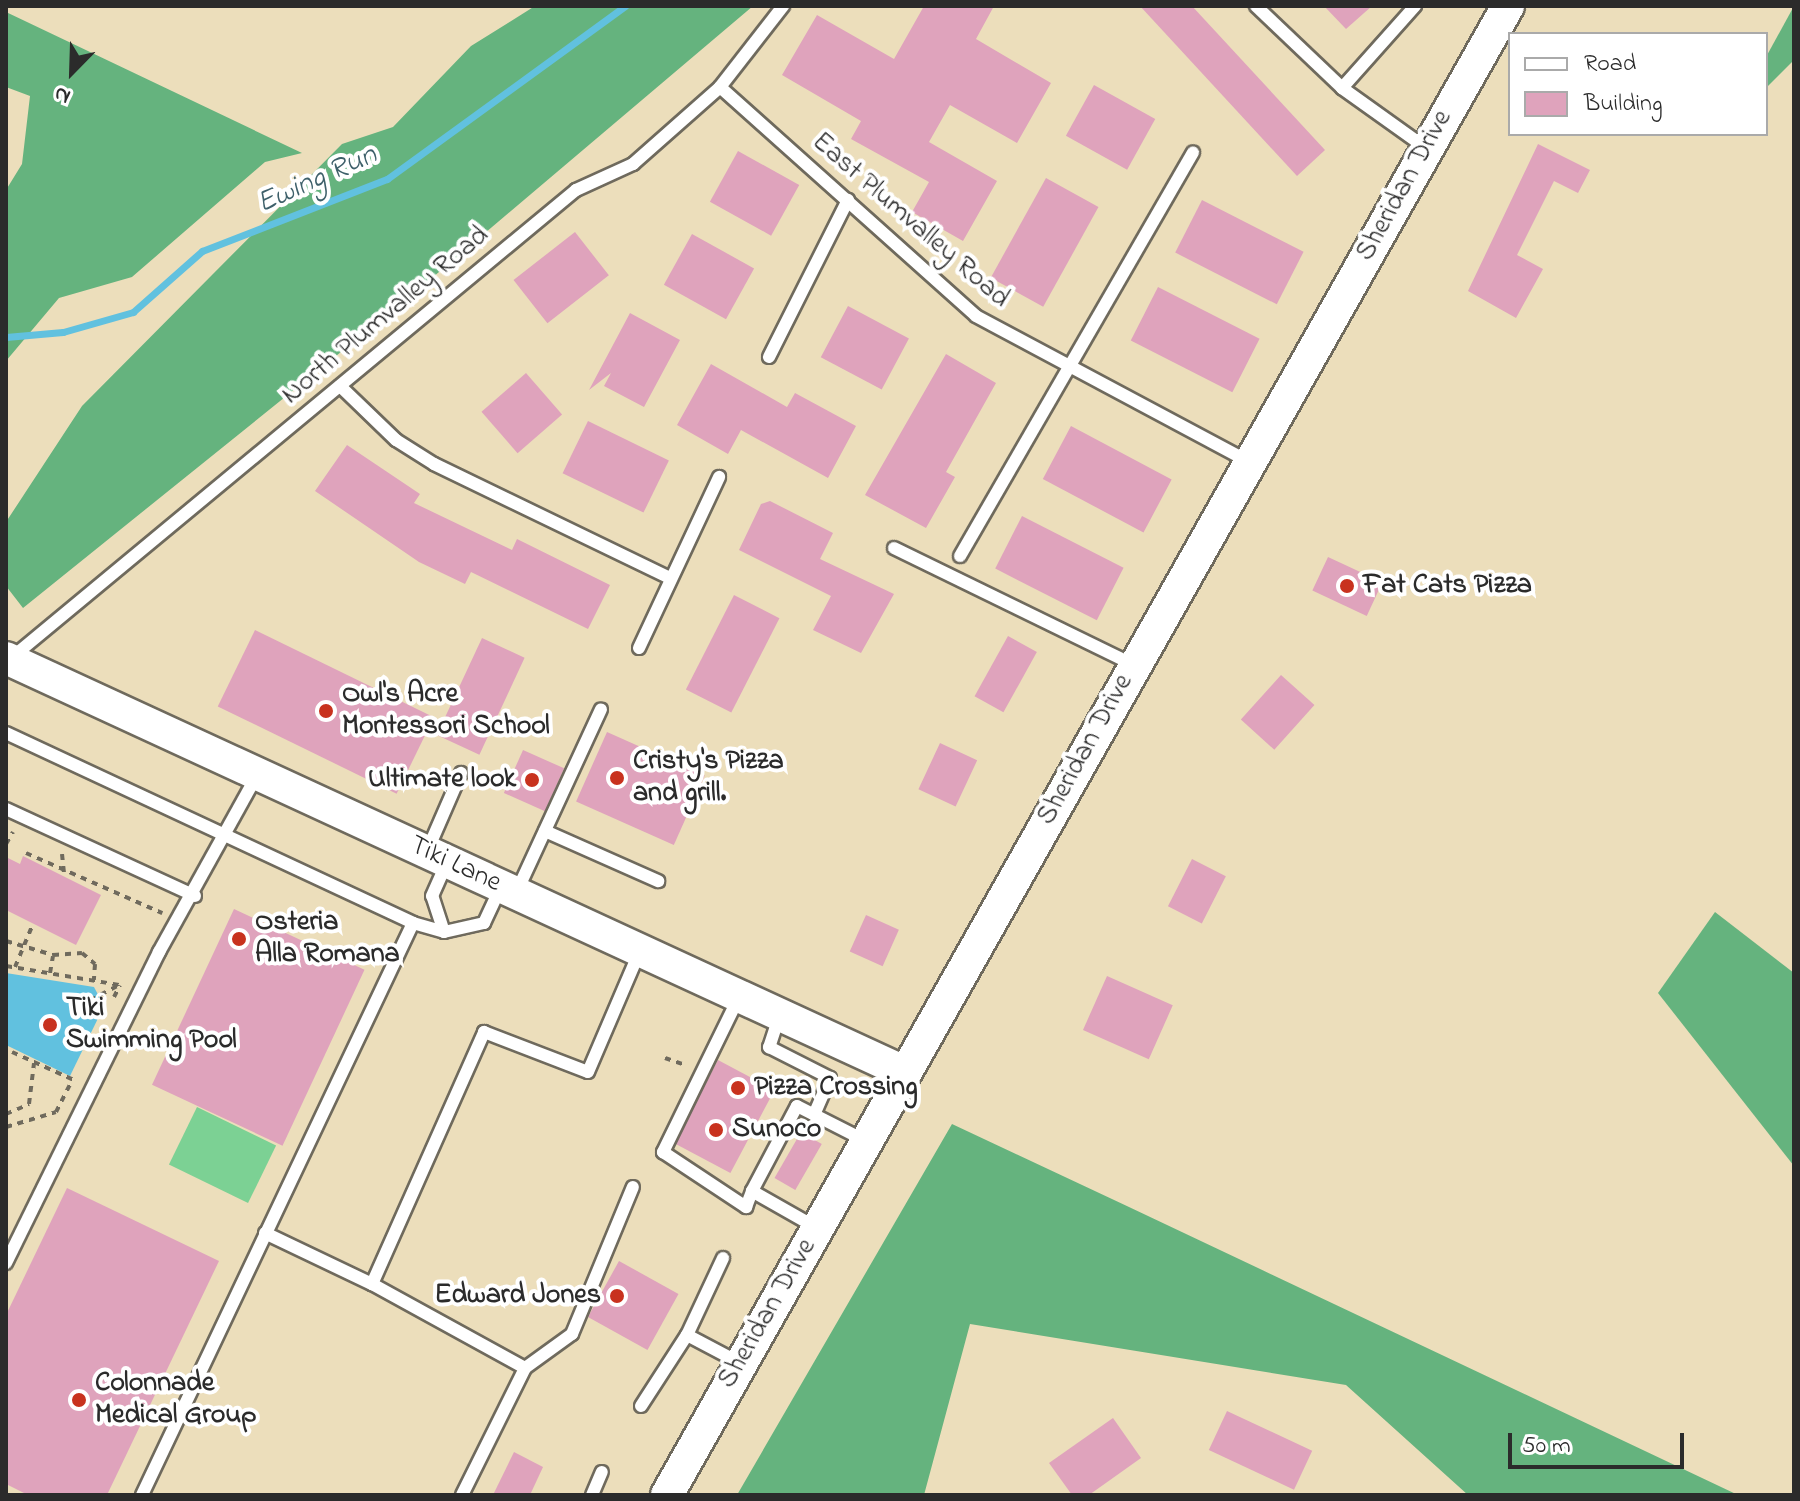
<!DOCTYPE html>
<style>
body{margin:0}
#map{position:relative;width:1800px;height:1501px;overflow:hidden;background:#ecdebb;font-family:"Indie Flower",sans-serif}
div>[style]{position:absolute}
.green>*{inset:0;background:#7cd194;transform-origin:0 0}
.forest>*{inset:0;background:#65b37e}
.water>*{inset:0;background:#61c1df}
.stream>*{height:7px;margin:-3.5px;padding:0 3.5px;transform-origin:3.5px;border-radius:3.5px;background:#61c1df}
.building>*{inset:0;background:#dfa3bc;transform-origin:0 0}
.path>*{height:4px;margin-top:-2px;transform-origin:0;background:repeating-linear-gradient(90deg,#6f6a5d 0 6px,transparent 0 12px)}
.roads{filter:drop-shadow(2px 0 #6f6a5d) drop-shadow(-2px 0 #6f6a5d) drop-shadow(0 2px #6f6a5d) drop-shadow(0 -2px #6f6a5d)}
.service>*{height:12px;margin:-6px;padding:0 6px;transform-origin:6px;border-radius:6px;background:#fff}
.tertiary>*{height:32px;margin:-16px;padding:0 16px;transform-origin:16px;border-radius:16px;background:#fff}
.dots>*{width:22px;height:22px;translate:-50% -50%;box-sizing:border-box;border:4px solid #fff;border-radius:50%}
span{translate:-50% -50%;white-space:nowrap;text-align:center;line-height:1.15;-webkit-text-stroke:8px #fff;paint-order:stroke}
.street-label{font-size:28px;color:#2b2b2b}
.poi-label{font-size:28px;color:#2b2b2b;font-weight:700}
.left{translate:0 -50%;text-align:left}
.right{translate:-100% -50%;text-align:right}
.water-label{font-size:30px;color:#3e606a;font-style:italic}
.frame{position:absolute;inset:0;border:8px solid #2b2b2b;pointer-events:none}
.legend{position:absolute;left:1508px;top:32px;width:260px;height:104px;box-sizing:border-box;background:#fff;border:2px solid #aaa;margin:0;padding:10px 14px;list-style:none;font-size:24px;color:#2b2b2b}
.legend li{display:flex;align-items:center;gap:16px;height:40px}
.legend b{width:40px;border:2px solid #aaa}
.north{position:absolute;left:32px;top:32px;width:80px;height:80px;-webkit-text-stroke:6px #fff;paint-order:stroke;rotate:203deg;font-size:22px;font-weight:700;line-height:32px;text-align:center;color:#2b2b2b}
.north::after{content:'';display:block;margin:auto;width:28px;height:36px;background:#2b2b2b;clip-path:polygon(50% 0,100% 100%,50% 72%,0 100%)}
.scale{position:absolute;left:1508px;top:1433px;width:176px;height:36px;box-sizing:border-box;border:4px solid #2b2b2b;border-top:0;padding-left:10px;font-size:24px;line-height:28px;white-space:nowrap;color:#2b2b2b;-webkit-text-stroke:6px #fff;paint-order:stroke}
</style>
<div id="map">
<div class="green">
<div style="left:197px;top:1107px;width:88px;height:64px;rotate:26deg"></div>
</div>
<div class="forest">
<div style="clip-path:polygon(535px 6px,753px 6px,413px 294px,23px 608px,6px 586px,6px 522px,82px 406px,342px 144px,393px 127px,471px 46px)"></div>
<div style="clip-path:polygon(1794px 6px,1794px 60px,1766px 88px,1766px 57px)"></div>
<div style="clip-path:polygon(6px 12px,302px 153px,265px 162px,132px 277px,59px 298px,6px 361px,6px 190px,22px 164px,30px 96px,6px 87px)"></div>
<div style="clip-path:polygon(1715px 912px,1794px 973px,1794px 1166px,1658px 993px)"></div>
<div style="clip-path:polygon(952px 1124px,1129px 1207px,1738px 1495px,1468px 1495px,1346px 1385px,970px 1324px,924px 1495px,737px 1495px)"></div>
</div>
<div class="water">
<div style="clip-path:polygon(6px 973px,94px 987px,104px 1006px,70px 1076px,6px 1045px)"></div>
</div>
<div class="stream">
<div style="left:6px;top:337px;width:57px;rotate:-5deg"></div>
<div style="left:63px;top:332px;width:73px;rotate:-15.9deg"></div>
<div style="left:133px;top:312px;width:92px;rotate:-41.5deg"></div>
<div style="left:202px;top:251px;width:199px;rotate:-21.3deg"></div>
<div style="left:387px;top:179px;width:294px;rotate:-36deg"></div>
</div>
<div class="building">
<div style="clip-path:polygon(924px 6px,994px 6px,976px 39px,1051px 83px,1017px 143px,950px 105px,929px 142px,997px 181px,963px 241px,912px 212px,929px 182px,851px 139px,861px 121px,782px 75px,817px 15px,894px 59px)"></div>
<div style="clip-path:polygon(1140px 6px,1192px 6px,1325px 150px,1297px 176px)"></div>
<div style="clip-path:polygon(1324px 6px,1372px 6px,1346px 29px)"></div>
<div style="left:1094px;top:85px;width:70px;height:58px;rotate:29deg"></div>
<div style="clip-path:polygon(1538px 144px,1590px 170px,1578px 193px,1554px 181px,1517px 255px,1543px 269px,1516px 318px,1468px 291px)"></div>
<div style="left:738px;top:151px;width:70px;height:58px;rotate:29deg"></div>
<div style="left:1046px;top:178px;width:60px;height:114px;rotate:29deg"></div>
<div style="left:1202px;top:200px;width:114px;height:59px;rotate:27deg"></div>
<div style="left:575px;top:232px;width:55px;height:78px;rotate:52deg"></div>
<div style="left:692px;top:234px;width:71px;height:58px;rotate:29deg"></div>
<div style="left:1158px;top:287px;width:114px;height:60px;rotate:27deg"></div>
<div style="left:848px;top:306px;width:69px;height:58px;rotate:28deg"></div>
<div style="clip-path:polygon(630px 313px,680px 340px,644px 407px,604px 386px,611px 373px,589px 390px)"></div>
<div style="clip-path:polygon(946px 354px,996px 383px,946px 472px,955px 477px,926px 528px,865px 495px)"></div>
<div style="clip-path:polygon(711px 364px,787px 407px,795px 393px,856px 426px,828px 478px,741px 430px,728px 454px,677px 425px)"></div>
<div style="left:526px;top:373px;width:55px;height:59px;rotate:49deg"></div>
<div style="left:588px;top:421px;width:90px;height:58px;rotate:26deg"></div>
<div style="left:1071px;top:426px;width:114px;height:60px;rotate:28deg"></div>
<div style="clip-path:polygon(347px 445px,420px 494px,414px 503px,512px 550px,517px 539px,610px 585px,588px 629px,471px 572px,465px 584px,419px 562px,315px 491px)"></div>
<div style="clip-path:polygon(770px 501px,833px 533px,820px 559px,894px 594px,861px 653px,813px 630px,831px 596px,739px 550px,761px 504px)"></div>
<div style="left:1022px;top:516px;width:114px;height:59px;rotate:27deg"></div>
<div style="left:1328px;top:557px;width:60px;height:37px;rotate:25deg"></div>
<div style="left:734px;top:595px;width:51px;height:106px;rotate:27deg"></div>
<div style="left:255px;top:630px;width:199px;height:85px;rotate:26deg"></div>
<div style="left:1008px;top:636px;width:33px;height:69px;rotate:29deg"></div>
<div style="left:482px;top:638px;width:47px;height:107px;rotate:25deg"></div>
<div style="left:1281px;top:675px;width:45px;height:60px;rotate:42deg"></div>
<div style="left:607px;top:732px;width:107px;height:76px;rotate:24deg"></div>
<div style="left:940px;top:743px;width:41px;height:51px;rotate:25deg"></div>
<div style="left:523px;top:750px;width:45px;height:47px;rotate:24deg"></div>
<div style="clip-path:polygon(23px 856px,101px 895px,76px 945px,6px 910px,6px 857px,20px 864px)"></div>
<div style="left:1192px;top:859px;width:38px;height:53px;rotate:27deg"></div>
<div style="left:234px;top:909px;width:144px;height:194px;rotate:25deg"></div>
<div style="left:866px;top:915px;width:36px;height:40px;rotate:24deg"></div>
<div style="left:1107px;top:976px;width:72px;height:59px;rotate:24deg"></div>
<div style="left:718px;top:1060px;width:64px;height:94px;rotate:28deg"></div>
<div style="left:801px;top:1132px;width:24px;height:53px;rotate:30deg"></div>
<div style="clip-path:polygon(67px 1188px,219px 1261px,107px 1495px,28px 1495px,6px 1484px,6px 1315px)"></div>
<div style="left:619px;top:1261px;width:68px;height:64px;rotate:29deg"></div>
<div style="left:1227px;top:1411px;width:94px;height:43px;rotate:25deg"></div>
<div style="clip-path:polygon(1113px 1418px,1141px 1458px,1089px 1495px,1072px 1495px,1049px 1463px)"></div>
<div style="clip-path:polygon(514px 1452px,543px 1467px,530px 1495px,493px 1495px)"></div>
</div>
<div class="path">
<div style="left:6px;top:844px;width:14px;rotate:-60deg"></div>
<div style="left:26px;top:853px;width:149px;rotate:23.8deg"></div>
<div style="left:62px;top:854px;width:19px;rotate:84deg"></div>
<div style="left:6px;top:941px;width:49px;rotate:16.6deg"></div>
<div style="left:53px;top:955px;width:29px;rotate:-4deg"></div>
<div style="left:82px;top:953px;width:17px;rotate:40deg"></div>
<div style="left:95px;top:964px;width:16px;rotate:94deg"></div>
<div style="left:6px;top:966px;width:116px;rotate:9.5deg"></div>
<div style="left:15px;top:967px;width:47px;rotate:-67.3deg"></div>
<div style="left:50px;top:973px;width:17px;rotate:-80deg"></div>
<div style="left:114px;top:997px;width:13px;rotate:-63deg"></div>
<div style="left:90px;top:1000px;width:34px;rotate:-27deg"></div>
<div style="left:12px;top:1052px;width:70px;rotate:24.4deg"></div>
<div style="left:665px;top:1058px;width:21px;rotate:19deg"></div>
<div style="left:6px;top:1114px;width:25px;rotate:-23deg"></div>
<div style="left:29px;top:1104px;width:41px;rotate:-83deg"></div>
<div style="left:6px;top:1127px;width:52px;rotate:-16.7deg"></div>
<div style="left:56px;top:1112px;width:34px;rotate:-63deg"></div>
</div>
<div class="roads">
<div class="service">
<div style="left:1256px;top:6px;width:119px;rotate:43.6deg"></div>
<div style="left:1342px;top:88px;width:103px;rotate:35.5deg"></div>
<div style="left:720px;top:87px;width:343px;rotate:41.8deg"></div>
<div style="left:976px;top:316px;width:310px;rotate:28.1deg"></div>
<div style="left:1342px;top:88px;width:110px;rotate:-48.3deg"></div>
<div style="left:769px;top:357px;width:176px;rotate:-63.3deg"></div>
<div style="left:340px;top:386px;width:78px;rotate:44deg"></div>
<div style="left:396px;top:440px;width:45px;rotate:32.3deg"></div>
<div style="left:434px;top:464px;width:260px;rotate:25.8deg"></div>
<div style="left:894px;top:548px;width:267px;rotate:26deg"></div>
<div style="left:960px;top:556px;width:466px;rotate:-60deg"></div>
<div style="left:639px;top:648px;width:189px;rotate:-64.9deg"></div>
<div style="left:10px;top:659px;width:735px;rotate:-39.65deg"></div>
<div style="left:576px;top:190px;width:63px;rotate:-24.5deg"></div>
<div style="left:633px;top:164px;width:116px;rotate:-41.5deg"></div>
<div style="left:720px;top:87px;width:103px;rotate:-52.1deg"></div>
<div style="left:6px;top:733px;width:449px;rotate:25deg"></div>
<div style="left:413px;top:923px;width:633px;rotate:115.35deg"></div>
<div style="left:6px;top:809px;width:208px;rotate:24.7deg"></div>
<div style="left:545px;top:831px;width:124px;rotate:23.9deg"></div>
<div style="left:428px;top:849px;width:83px;rotate:-66.5deg"></div>
<div style="left:517px;top:891px;width:200px;rotate:-65.2deg"></div>
<div style="left:413px;top:923px;width:32px;rotate:16deg"></div>
<div style="left:444px;top:932px;width:41px;rotate:-12.7deg"></div>
<div style="left:484px;top:923px;width:40px;rotate:-65deg"></div>
<div style="left:444px;top:932px;width:38px;rotate:-108deg"></div>
<div style="left:432px;top:896px;width:35px;rotate:-66deg"></div>
<div style="left:739px;top:997px;width:173px;rotate:116.1deg"></div>
<div style="left:663px;top:1152px;width:100px;rotate:33.5deg"></div>
<div style="left:746px;top:1207px;width:17px;rotate:-69deg"></div>
<div style="left:779px;top:1017px;width:32px;rotate:108deg"></div>
<div style="left:769px;top:1047px;width:68px;rotate:26.9deg"></div>
<div style="left:830px;top:1078px;width:40px;rotate:113.4deg"></div>
<div style="left:817px;top:1228px;width:75px;rotate:-150.4deg"></div>
<div style="left:752px;top:1191px;width:96px;rotate:-62.1deg"></div>
<div style="left:797px;top:1106px;width:77px;rotate:26.9deg"></div>
<div style="left:265px;top:1233px;width:119px;rotate:25.5deg"></div>
<div style="left:6px;top:1263px;width:347px;rotate:-63.8deg"></div>
<div style="left:159px;top:952px;width:202px;rotate:-61deg"></div>
<div style="left:687px;top:1335px;width:85px;rotate:-64.9deg"></div>
<div style="left:525px;top:1368px;width:58px;rotate:-35.9deg"></div>
<div style="left:572px;top:1334px;width:159px;rotate:-67.5deg"></div>
<div style="left:641px;top:1406px;width:85px;rotate:-57.1deg"></div>
<div style="left:687px;top:1335px;width:60px;rotate:27.8deg"></div>
<div style="left:462px;top:1495px;width:142px;rotate:-63.6deg"></div>
<div style="left:525px;top:1368px;width:175px;rotate:-151.2deg"></div>
<div style="left:372px;top:1284px;width:276px;rotate:-66deg"></div>
<div style="left:484px;top:1032px;width:111px;rotate:21deg"></div>
<div style="left:588px;top:1072px;width:129px;rotate:-66.8deg"></div>
<div style="left:592px;top:1495px;width:25px;rotate:-67deg"></div>
</div>
<div class="tertiary">
<div style="left:6px;top:658px;width:989px;rotate:24.75deg"></div>
<div style="left:667px;top:1495px;width:1710px;rotate:-60.54deg"></div>
</div>
</div>
<div class="dots">
<div style="left:1347px;top:586px;background:#c8321e"></div>
<div style="left:326px;top:711px;background:#c8321e"></div>
<div style="left:617px;top:778px;background:#c8321e"></div>
<div style="left:532px;top:780px;background:#c8321e"></div>
<div style="left:239px;top:939px;background:#c8321e"></div>
<div style="left:50px;top:1025px;background:#c8321e"></div>
<div style="left:738px;top:1088px;background:#c8321e"></div>
<div style="left:716px;top:1130px;background:#c8321e"></div>
<div style="left:617px;top:1296px;background:#c8321e"></div>
<div style="left:79px;top:1400px;background:#c8321e"></div>
</div>
<div class="street-label">
<span style="left:1405px;top:186px;rotate:-61deg">Sheridan Drive</span>
<span style="left:910px;top:221px;rotate:41deg">East Plumvalley Road</span>
<span style="left:386px;top:316px;rotate:-40deg">North Plumvalley Road</span>
<span style="left:1086px;top:750px;rotate:-61deg">Sheridan Drive</span>
<span style="left:455px;top:865px;rotate:25deg">Tiki Lane</span>
<span style="left:768px;top:1314px;rotate:-60deg">Sheridan Drive</span>
</div>
<div class="poi-label">
<span class="left" style="left:1363px;top:586px">Fat Cats Pizza</span>
<span class="left" style="left:342px;top:711px">Owl's Acre<br>Montessori School</span>
<span class="left" style="left:633px;top:778px">Cristy's Pizza<br>and grill.</span>
<span class="right" style="left:516px;top:780px">Ultimate look</span>
<span class="left" style="left:255px;top:939px">Osteria<br>Alla Romana</span>
<span class="left" style="left:66px;top:1025px">Tiki<br>Swimming Pool</span>
<span class="left" style="left:754px;top:1088px">Pizza Crossing</span>
<span class="left" style="left:732px;top:1130px">Sunoco</span>
<span class="right" style="left:601px;top:1296px">Edward Jones</span>
<span class="left" style="left:95px;top:1400px">Colonnade<br>Medical Group</span>
</div>
<div class="water-label">
<span style="left:317px;top:180px;rotate:-24deg">Ewing Run</span>
</div>
<div class="frame"></div>
<ul class="legend">
<li><b style="height:10px;background:#fff"></b>Road</li>
<li><b style="height:22px;background:#dfa3bc"></b>Building</li>
</ul>
<div class="north">N</div>
<div class="scale">50 m</div>
</div>
